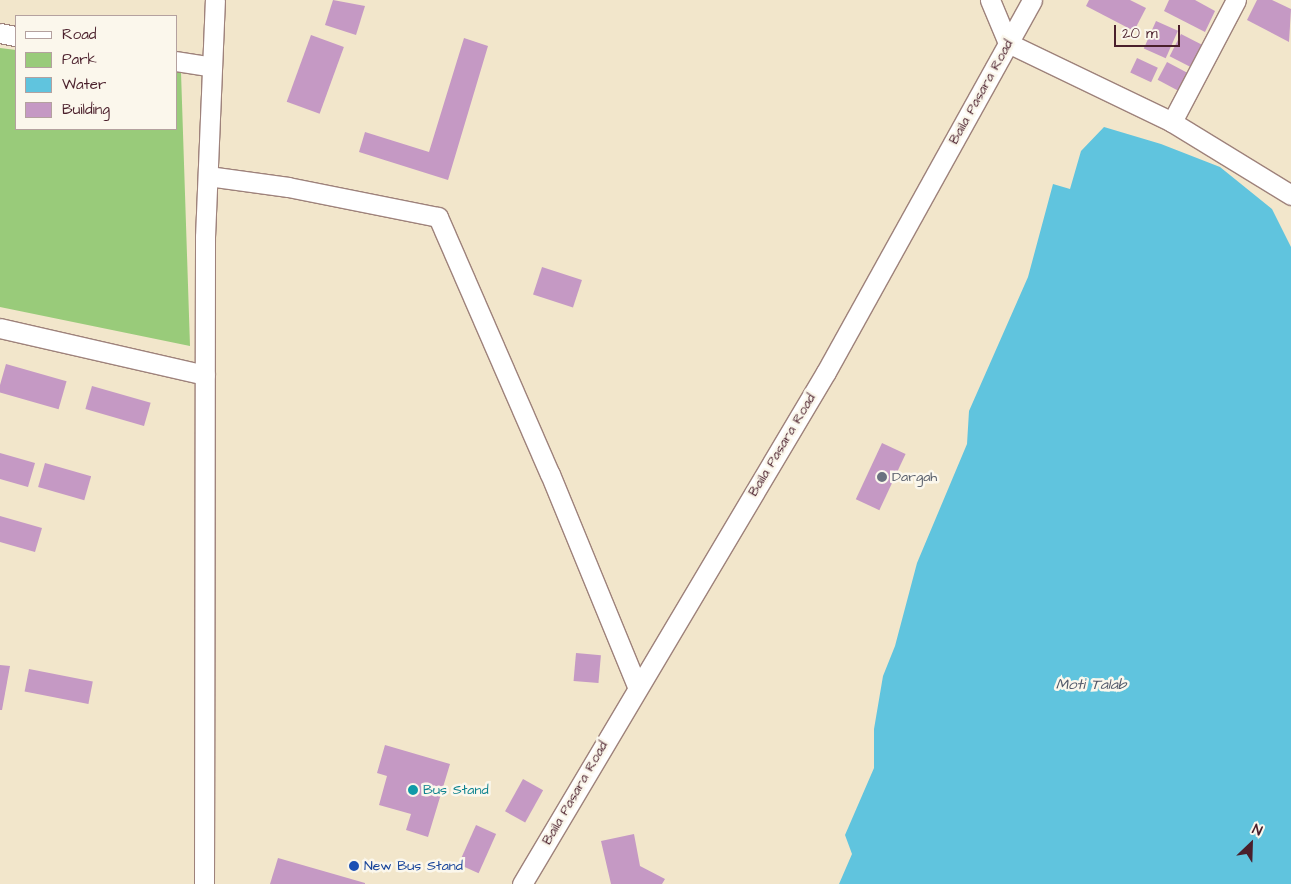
<!DOCTYPE html>
<style>
body{margin:0}
#map{position:relative;width:1291px;height:884px;overflow:hidden;background:#f2e6cb;font-family:"Architects Daughter",sans-serif}
div>[style]{position:absolute}
.green>*{inset:0;background:#99cb7a}
.water>*{inset:0;background:#60c4de}
.building>*{inset:0;background:#c599c4;transform-origin:0 0}
.roads{filter:drop-shadow(1px 0 #9e827b) drop-shadow(-1px 0 #9e827b) drop-shadow(0 1px #9e827b) drop-shadow(0 -1px #9e827b)}
.minor>*{height:19px;margin:-9.5px;padding:0 9.5px;transform-origin:9.5px;border-radius:9.5px;background:#fff}
.dots>*{width:14px;height:14px;translate:-50% -50%;box-sizing:border-box;border:2px solid #fbf7ec;border-radius:50%}
span{translate:-50% -50%;white-space:nowrap;text-align:center;line-height:1.15;-webkit-text-stroke:5px #fbf7ec;paint-order:stroke}
.street-label{font-size:14px;color:#4a1f2b}
.worship-label{font-size:14px;color:#5b616d}
.left{translate:0 -50%;text-align:left}
.culture-label{font-size:14px;color:#0d838f}
.transit-label{font-size:14px;color:#164399}
.water-label{font-size:15px;color:#52596a;font-style:italic}
.legend{position:absolute;left:15px;top:15px;width:162px;height:115px;box-sizing:border-box;background:#fbf7ec;border:1px solid #b4a19f;margin:0;padding:6px 9px;list-style:none;font-size:15px;color:#4a1f2b}
.legend li{display:flex;align-items:center;gap:10px;height:25px}
.legend b{width:25px;border:1px solid #b4a19f}
.north{position:absolute;left:1226px;top:819px;width:50px;height:50px;-webkit-text-stroke:4px #fbf7ec;paint-order:stroke;rotate:24deg;font-size:14px;font-weight:700;line-height:20px;text-align:center;color:#4a1f2b}
.north::after{content:'';display:block;margin:auto;width:18px;height:22px;background:#4a1f2b;clip-path:polygon(50% 0,100% 100%,50% 72%,0 100%)}
.scale{position:absolute;left:1114px;top:25px;width:66px;height:22px;box-sizing:border-box;border:2px solid #4a1f2b;border-top:0;padding-left:6px;font-size:15px;line-height:18px;white-space:nowrap;color:#4a1f2b;-webkit-text-stroke:4px #fbf7ec;paint-order:stroke}
</style>
<div id="map">
<div class="green">
<div style="clip-path:polygon(0 48px,16px 50px,16px 129px,176px 129px,176px 71px,181px 72px,190px 346px,0 307px)"></div>
</div>
<div class="water">
<div style="clip-path:polygon(1104px 127px,1161px 144px,1220px 167px,1272px 209px,1291px 247px,1291px 884px,839px 884px,852px 854px,845px 835px,874px 768px,874px 729px,883px 676px,895px 646px,917px 563px,967px 444px,969px 411px,1028px 277px,1053px 184px,1070px 189px,1081px 151px)"></div>
</div>
<div class="building">
<div style="clip-path:polygon(333px 0,365px 6px,356px 35px,325px 25px)"></div>
<div style="clip-path:polygon(1089px 0,1130px 0,1146px 8px,1134px 31px,1086px 6px)"></div>
<div style="clip-path:polygon(1169px 0,1195px 0,1215px 11px,1205px 32px,1164px 11px)"></div>
<div style="clip-path:polygon(1257px 0,1272px 0,1291px 9px,1289px 42px,1247px 20px)"></div>
<div style="left:1156px;top:21px;width:24px;height:30px;rotate:24deg"></div>
<div style="left:1181px;top:34px;width:29px;height:25px;rotate:27deg"></div>
<div style="left:311px;top:35px;width:35px;height:71px;rotate:20deg"></div>
<div style="clip-path:polygon(464px 38px,488px 46px,448px 180px,359px 152px,365px 132px,429px 152px)"></div>
<div style="left:1137px;top:58px;width:23px;height:16px;rotate:25deg"></div>
<div style="left:1167px;top:62px;width:24px;height:20px;rotate:28deg"></div>
<div style="left:542px;top:267px;width:42px;height:29px;rotate:18deg"></div>
<div style="left:6px;top:364px;width:63px;height:29px;rotate:16deg"></div>
<div style="left:92px;top:386px;width:61px;height:24px;rotate:16deg"></div>
<div style="left:882px;top:443px;width:26px;height:62px;rotate:25deg"></div>
<div style="clip-path:polygon(0 453px,35px 463px,28px 487px,0 479px)"></div>
<div style="left:45px;top:463px;width:48px;height:25px;rotate:16deg"></div>
<div style="clip-path:polygon(0 516px,42px 528px,35px 552px,0 542px)"></div>
<div style="left:576px;top:653px;width:25px;height:28px;rotate:5deg"></div>
<div style="clip-path:polygon(0 665px,10px 666px,2px 710px,0 710px)"></div>
<div style="left:29px;top:669px;width:65px;height:23px;rotate:11deg"></div>
<div style="clip-path:polygon(385px 745px,450px 764px,428px 837px,406px 830px,411px 814px,379px 805px,387px 776px,377px 773px)"></div>
<div style="left:523px;top:779px;width:23px;height:37px;rotate:29deg"></div>
<div style="left:476px;top:825px;width:22px;height:43px;rotate:24deg"></div>
<div style="clip-path:polygon(634px 834px,640px 866px,665px 879px,662px 884px,611px 884px,601px 841px)"></div>
<div style="clip-path:polygon(278px 858px,365px 883px,365px 884px,270px 884px)"></div>
</div>
<div class="roads">
<div class="minor">
<div style="left:990px;top:0;width:47px;rotate:67.3deg"></div>
<div style="left:1008px;top:43px;width:182px;rotate:25.7deg"></div>
<div style="left:1236px;top:0;width:138px;rotate:117.7deg"></div>
<div style="left:1172px;top:122px;width:140px;rotate:31.5deg"></div>
<div style="left:0;top:33px;width:16px;rotate:11deg"></div>
<div style="left:176px;top:61px;width:36px;rotate:9deg"></div>
<div style="left:208px;top:176px;width:81px;rotate:7.8deg"></div>
<div style="left:288px;top:187px;width:153px;rotate:11.3deg"></div>
<div style="left:438px;top:217px;width:280px;rotate:66.5deg"></div>
<div style="left:550px;top:474px;width:229px;rotate:67.7deg"></div>
<div style="left:0;top:328px;width:210px;rotate:12.9deg"></div>
<div style="left:204px;top:884px;width:647px;rotate:-89.91deg"></div>
<div style="left:205px;top:237px;width:237px;rotate:-87.6deg"></div>
<div style="left:522px;top:884px;width:595px;rotate:-59.3deg"></div>
<div style="left:826px;top:372px;width:425px;rotate:-61deg"></div>
</div>
</div>
<div class="dots">
<div style="left:882px;top:477px;background:#6b7280"></div>
<div style="left:413px;top:790px;background:#0f9aa8"></div>
<div style="left:354px;top:866px;background:#1a4fb4"></div>
</div>
<div class="street-label">
<span style="left:981px;top:92px;rotate:-61deg">Baila Pasara Road</span>
<span style="left:782px;top:445px;rotate:-59deg">Baila Pasara Road</span>
<span style="left:575px;top:793px;rotate:-60deg">Baila Pasara Road</span>
</div>
<div class="worship-label">
<span class="left" style="left:892px;top:477px">Dargah</span>
</div>
<div class="culture-label">
<span class="left" style="left:423px;top:790px">Bus Stand</span>
</div>
<div class="transit-label">
<span class="left" style="left:364px;top:866px">New Bus Stand</span>
</div>
<div class="water-label">
<span style="left:1091px;top:685px">Moti Talab</span>
</div>
<ul class="legend">
<li><b style="height:6px;background:#fff"></b>Road</li>
<li><b style="height:14px;background:#99cb7a"></b>Park</li>
<li><b style="height:14px;background:#60c4de"></b>Water</li>
<li><b style="height:14px;background:#c599c4"></b>Building</li>
</ul>
<div class="north">N</div>
<div class="scale">20 m</div>
</div>
